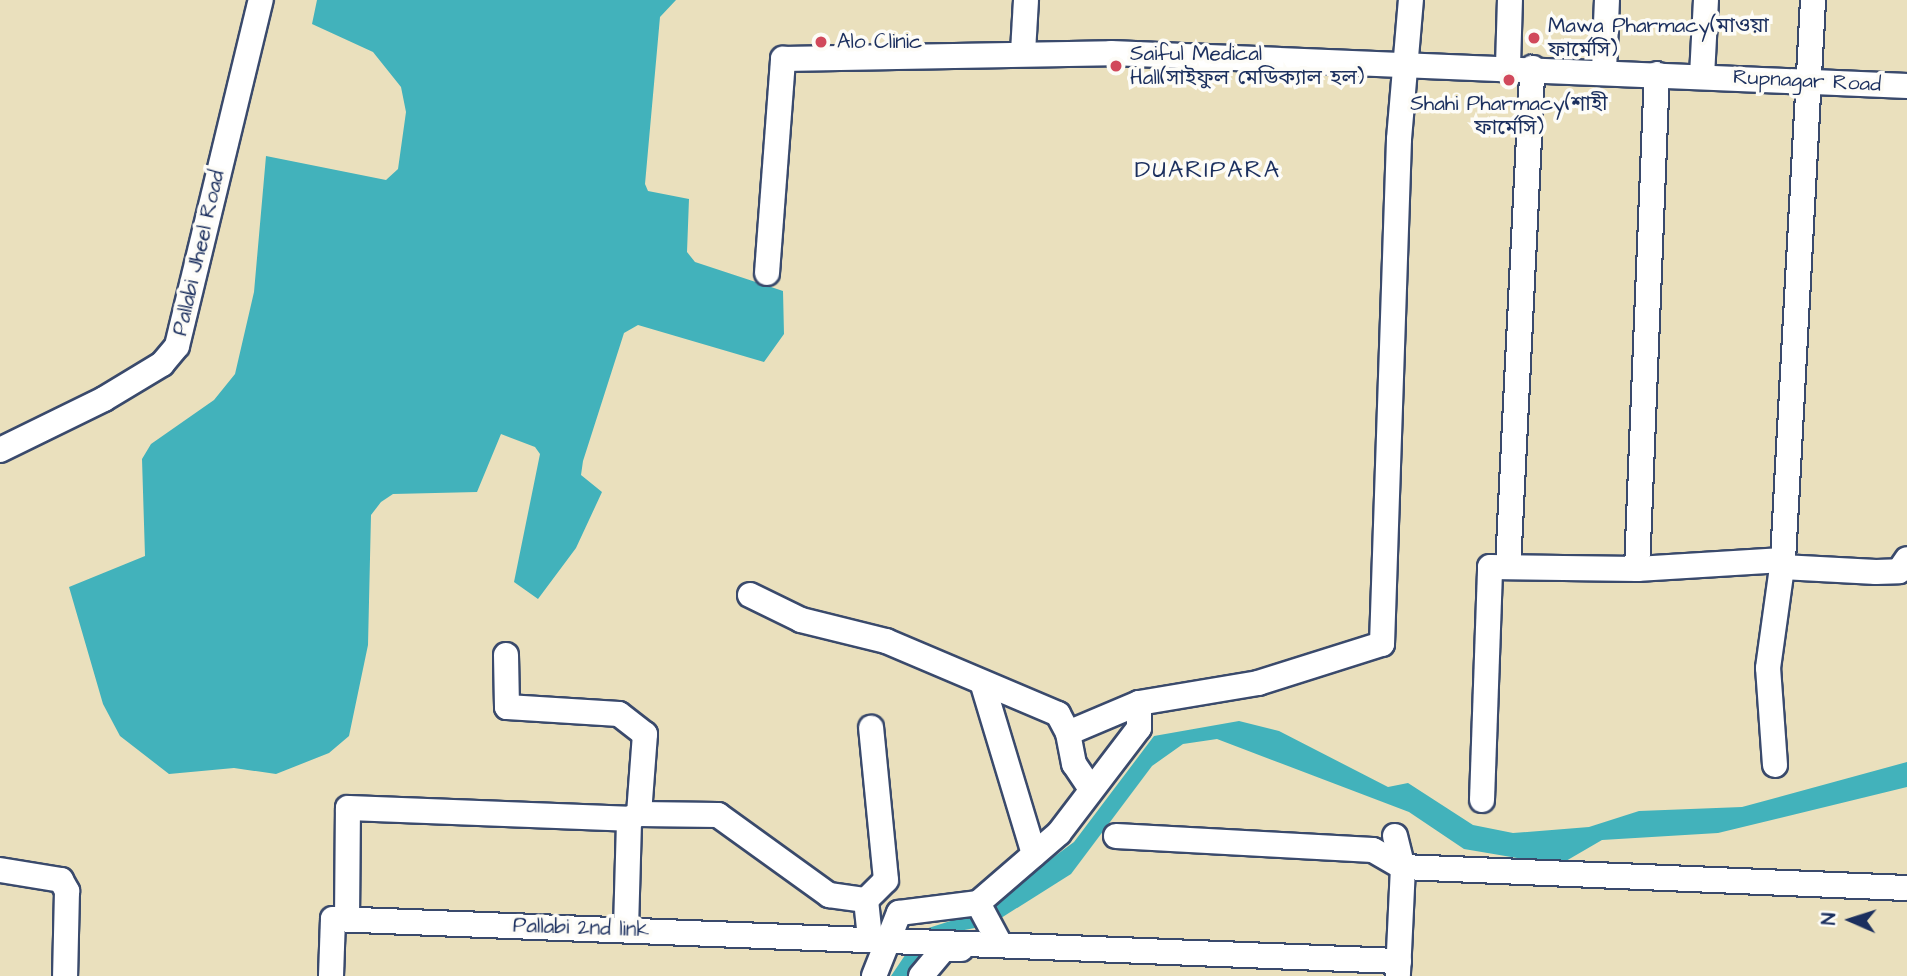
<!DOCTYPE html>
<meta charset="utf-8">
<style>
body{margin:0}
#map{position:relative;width:1907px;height:976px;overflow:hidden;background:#eae0bd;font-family:"Architects Daughter","Noto Sans Bengali",sans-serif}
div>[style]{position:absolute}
.water>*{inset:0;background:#42b2bb}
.roads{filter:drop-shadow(2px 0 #3a4a6c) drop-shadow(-2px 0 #3a4a6c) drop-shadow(0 2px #3a4a6c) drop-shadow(0 -2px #3a4a6c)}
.minor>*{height:24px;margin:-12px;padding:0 12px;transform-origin:12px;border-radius:12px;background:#fff}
.dots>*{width:19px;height:19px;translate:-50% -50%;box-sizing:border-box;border:4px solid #fdfcf7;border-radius:50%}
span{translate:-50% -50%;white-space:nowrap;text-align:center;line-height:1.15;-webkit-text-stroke:7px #fdfcf7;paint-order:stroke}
.poi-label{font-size:21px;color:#1b2f5e}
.left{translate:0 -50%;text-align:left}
.street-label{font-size:21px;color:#1b2f5e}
.quarter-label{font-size:24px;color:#1b2f5e;letter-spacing:2px}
.north{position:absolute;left:1816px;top:885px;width:70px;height:70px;-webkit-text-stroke:5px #fdfcf7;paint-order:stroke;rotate:273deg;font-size:19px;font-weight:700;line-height:28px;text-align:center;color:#1b2f5e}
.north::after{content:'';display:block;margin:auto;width:24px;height:32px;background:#1b2f5e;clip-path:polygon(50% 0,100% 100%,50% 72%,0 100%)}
</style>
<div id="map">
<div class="water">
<div style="clip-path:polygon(317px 0,676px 0,660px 17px,645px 184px,648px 191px,689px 199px,687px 252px,695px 262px,783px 291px,784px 334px,764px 362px,638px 325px,624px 333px,583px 461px,581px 475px,602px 492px,576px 548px,538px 599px,514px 582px,540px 454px,535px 447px,501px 434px,477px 492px,393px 494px,381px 502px,371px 515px,368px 645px,349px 736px,329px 753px,276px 774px,234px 768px,169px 774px,120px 736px,103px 704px,69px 587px,145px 556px,142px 459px,151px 444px,214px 400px,235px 374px,254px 292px,266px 156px,386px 180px,398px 169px,406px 112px,401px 87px,373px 52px,312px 24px)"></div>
<div style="clip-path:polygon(1239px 721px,1279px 731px,1388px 787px,1408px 783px,1473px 825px,1513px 833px,1589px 827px,1639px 811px,1742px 807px,1907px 762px,1907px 787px,1718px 833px,1602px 840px,1559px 865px,1464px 849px,1409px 812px,1217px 739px,1183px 744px,1152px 766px,1071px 874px,990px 925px,939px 935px,914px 976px,891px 976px,922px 930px,979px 912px,1074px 842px,1154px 736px)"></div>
</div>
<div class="roads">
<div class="minor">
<div style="left:1023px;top:52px;width:52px;rotate:-86.7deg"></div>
<div style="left:1508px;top:66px;width:66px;rotate:-88.3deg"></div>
<div style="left:1604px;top:71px;width:71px;rotate:-87.6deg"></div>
<div style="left:1702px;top:76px;width:76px;rotate:-87deg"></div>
<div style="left:767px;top:273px;width:215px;rotate:-85.7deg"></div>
<div style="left:783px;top:59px;width:328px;rotate:-1deg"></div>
<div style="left:1111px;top:53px;width:797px;rotate:2.37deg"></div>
<div style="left:0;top:450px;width:116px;rotate:-26.1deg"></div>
<div style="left:104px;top:399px;width:68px;rotate:-31.1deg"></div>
<div style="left:162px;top:364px;width:23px;rotate:-50deg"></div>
<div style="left:177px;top:346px;width:356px;rotate:-76.4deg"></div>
<div style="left:1508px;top:567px;width:500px;rotate:-87.2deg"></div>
<div style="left:1782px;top:567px;width:94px;rotate:3deg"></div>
<div style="left:1876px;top:572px;width:23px;rotate:-2deg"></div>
<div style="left:1899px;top:571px;width:14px;rotate:-56deg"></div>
<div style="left:1637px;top:569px;width:495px;rotate:-87.7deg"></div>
<div style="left:750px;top:595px;width:57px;rotate:26.1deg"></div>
<div style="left:801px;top:620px;width:88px;rotate:13.9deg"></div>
<div style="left:886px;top:641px;width:187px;rotate:23deg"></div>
<div style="left:1058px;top:714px;width:21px;rotate:62deg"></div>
<div style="left:506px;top:655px;width:52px;rotate:88.9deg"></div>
<div style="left:507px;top:707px;width:112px;rotate:3.6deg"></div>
<div style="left:619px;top:714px;width:33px;rotate:38deg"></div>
<div style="left:645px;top:734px;width:80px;rotate:94.3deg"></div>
<div style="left:639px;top:814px;width:79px;rotate:0.7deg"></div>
<div style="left:718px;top:815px;width:137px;rotate:35.8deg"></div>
<div style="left:829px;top:895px;width:37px;rotate:8deg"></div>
<div style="left:866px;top:900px;width:39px;rotate:84deg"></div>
<div style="left:983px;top:685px;width:177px;rotate:73.2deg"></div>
<div style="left:1775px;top:765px;width:97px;rotate:-94.1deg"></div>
<div style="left:1768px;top:668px;width:109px;rotate:-82.1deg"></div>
<div style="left:1783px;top:560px;width:561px;rotate:-86.93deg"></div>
<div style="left:1091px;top:789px;width:30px;rotate:-124deg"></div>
<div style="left:1074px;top:764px;width:32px;rotate:-101deg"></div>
<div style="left:1068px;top:733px;width:77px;rotate:-22.9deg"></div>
<div style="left:1139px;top:703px;width:121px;rotate:-9.5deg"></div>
<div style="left:1258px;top:683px;width:130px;rotate:-17.5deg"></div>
<div style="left:1382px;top:644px;width:505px;rotate:-88.07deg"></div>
<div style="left:1399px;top:139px;width:140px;rotate:-85.1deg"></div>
<div style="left:1482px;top:800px;width:233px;rotate:-88deg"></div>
<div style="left:1490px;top:567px;width:147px;rotate:0.8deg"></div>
<div style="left:1637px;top:569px;width:146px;rotate:-3.5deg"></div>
<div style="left:1116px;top:836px;width:257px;rotate:3.1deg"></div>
<div style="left:1373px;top:850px;width:34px;rotate:30deg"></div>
<div style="left:1403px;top:867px;width:504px;rotate:2.39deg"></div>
<div style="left:1395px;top:836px;width:32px;rotate:76deg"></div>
<div style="left:1403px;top:867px;width:108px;rotate:92.7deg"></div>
<div style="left:0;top:870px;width:62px;rotate:9.3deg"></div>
<div style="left:61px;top:880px;width:13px;rotate:61deg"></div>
<div style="left:67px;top:891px;width:85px;rotate:91.3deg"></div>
<div style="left:866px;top:900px;width:28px;rotate:-45deg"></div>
<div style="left:886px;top:880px;width:153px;rotate:-95.6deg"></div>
<div style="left:978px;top:903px;width:47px;rotate:61.8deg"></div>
<div style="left:347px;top:919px;width:111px;rotate:-89.5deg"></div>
<div style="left:348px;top:808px;width:281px;rotate:2.2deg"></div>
<div style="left:626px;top:929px;width:110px;rotate:-88.4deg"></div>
<div style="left:629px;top:819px;width:11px;rotate:-27deg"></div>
<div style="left:331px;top:976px;width:57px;rotate:-88deg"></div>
<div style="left:333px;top:919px;width:1067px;rotate:2.26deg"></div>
<div style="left:874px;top:976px;width:68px;rotate:-68.4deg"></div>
<div style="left:899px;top:913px;width:80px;rotate:-7.2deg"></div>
<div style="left:978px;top:903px;width:107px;rotate:-40.8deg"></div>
<div style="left:1059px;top:833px;width:132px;rotate:-52.7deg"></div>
<div style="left:1139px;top:728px;width:25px;rotate:-90deg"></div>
<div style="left:921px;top:976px;width:35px;rotate:-50deg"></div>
<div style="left:944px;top:949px;width:17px"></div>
</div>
</div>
<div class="dots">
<div style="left:1534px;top:38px;background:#d1495b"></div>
<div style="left:821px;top:42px;background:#d1495b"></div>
<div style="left:1116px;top:66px;background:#d1495b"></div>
<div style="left:1509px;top:80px;background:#d1495b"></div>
</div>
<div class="poi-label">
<span class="left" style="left:1548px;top:38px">Mawa Pharmacy(মাওয়া<br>ফার্মেসি)</span>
<span class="left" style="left:837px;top:42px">Alo Clinic</span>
<span class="left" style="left:1130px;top:66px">Saiful Medical<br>Hall(সাইফুল মেডিক্যাল হল)</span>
<span style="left:1509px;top:116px">Shahi Pharmacy(শাহী<br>ফার্মেসি)</span>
</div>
<div class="street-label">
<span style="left:1807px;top:81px;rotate:3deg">Rupnagar Road</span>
<span style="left:199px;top:253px;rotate:-77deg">Pallabi Jheel Road</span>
<span style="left:581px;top:928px;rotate:2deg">Pallabi 2nd link</span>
</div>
<div class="quarter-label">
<span style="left:1208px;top:171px">DUARIPARA</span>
</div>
<div class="north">N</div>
</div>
